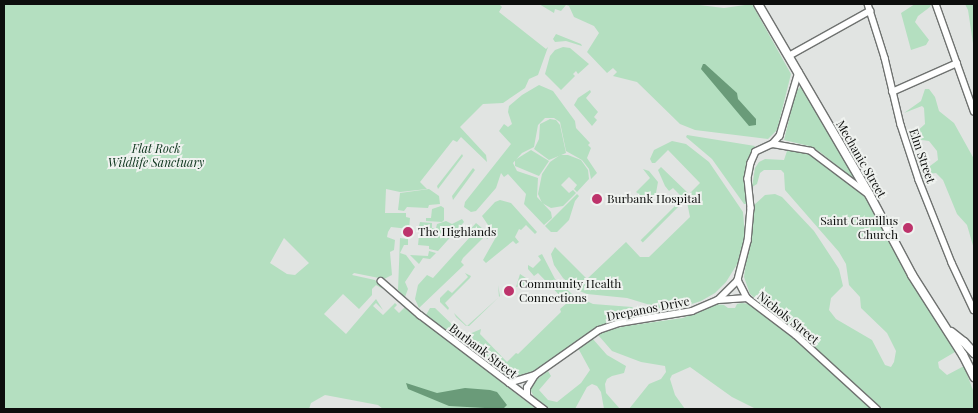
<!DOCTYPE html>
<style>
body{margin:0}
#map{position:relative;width:978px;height:413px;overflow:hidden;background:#e1e4e2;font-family:"Playfair Display",serif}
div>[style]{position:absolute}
.green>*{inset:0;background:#b4dfc0;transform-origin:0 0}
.water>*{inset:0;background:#6a9b79}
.roads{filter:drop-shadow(1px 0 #6f7270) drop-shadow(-1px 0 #6f7270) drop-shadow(0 1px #6f7270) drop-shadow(0 -1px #6f7270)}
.minor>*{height:5.5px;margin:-2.75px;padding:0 2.75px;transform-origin:2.75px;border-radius:2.75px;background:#fff}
.major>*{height:8px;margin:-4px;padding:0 4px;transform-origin:4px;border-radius:4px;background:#fff}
.dots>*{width:14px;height:14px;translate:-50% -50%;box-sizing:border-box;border:2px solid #eff2ef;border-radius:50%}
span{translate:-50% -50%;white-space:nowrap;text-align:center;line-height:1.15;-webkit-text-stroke:4px #eff2ef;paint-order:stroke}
.park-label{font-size:12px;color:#0b331b;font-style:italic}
.street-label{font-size:12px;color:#0d0e0d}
.poi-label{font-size:12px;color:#0d0e0d}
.left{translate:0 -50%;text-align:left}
.right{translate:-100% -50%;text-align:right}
.frame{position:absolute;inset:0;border:5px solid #0d0e0d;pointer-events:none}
</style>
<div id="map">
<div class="green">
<div style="clip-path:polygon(evenodd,4px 4px,499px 4px,502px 7px,499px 12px,546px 49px,548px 47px,538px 75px,529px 79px,525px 88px,503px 103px,483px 104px,460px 127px,486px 155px,487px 162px,461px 137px,457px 142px,453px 140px,420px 182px,427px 189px,400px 192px,386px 189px,385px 213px,406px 213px,406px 217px,410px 218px,409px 229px,391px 227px,388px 232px,387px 237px,395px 240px,394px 250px,390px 252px,392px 275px,384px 279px,354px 273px,352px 275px,375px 280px,383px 289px,376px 285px,372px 289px,372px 295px,359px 309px,343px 294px,324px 314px,346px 334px,376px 299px,383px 310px,376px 303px,373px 306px,383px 315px,395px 303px,397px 305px,394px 308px,399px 313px,405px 307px,536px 409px,383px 409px,378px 405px,325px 395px,311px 403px,309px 409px,4px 409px,4px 4px,284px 238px,309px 263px,295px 275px,287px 274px,270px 263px,284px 238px)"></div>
<div style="clip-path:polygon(539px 4px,691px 4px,724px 8px,752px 4px,791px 74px,777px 130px,768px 139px,695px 130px,680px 124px,637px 82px,613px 76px,617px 72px,613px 68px,607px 73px,587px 52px,599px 33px,594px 26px,574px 17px,569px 6px,566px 5px,561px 11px,555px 9px,554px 13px)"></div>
<div style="clip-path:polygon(915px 4px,931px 4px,930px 7px,918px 16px,915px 22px,929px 40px,926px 45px,911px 50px,901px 13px)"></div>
<div style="clip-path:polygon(965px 4px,974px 4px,974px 50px,968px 10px)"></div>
<div style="clip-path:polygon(556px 34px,581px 44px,582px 46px,566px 41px,555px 42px,553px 39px)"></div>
<div style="clip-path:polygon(563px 47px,570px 48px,589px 64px,578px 74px,576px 71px,573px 74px,575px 76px,561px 90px,545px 74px,550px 56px,555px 50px)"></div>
<div style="clip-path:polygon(539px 85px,553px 91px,575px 121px,576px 128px,590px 143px,588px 145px,591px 148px,587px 158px,597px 173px,591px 179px,589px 169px,582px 160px,566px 151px,560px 122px,554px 118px,545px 118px,538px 125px,534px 147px,522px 153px,513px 163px,517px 171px,538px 178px,537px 197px,551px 212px,552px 218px,544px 225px,524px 204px,526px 194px,508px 174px,504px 177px,501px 173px,496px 188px,476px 211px,471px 212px,464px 207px,465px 202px,511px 144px,499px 131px,504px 124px,508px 127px,512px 124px,508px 112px,509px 106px,522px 95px)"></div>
<div style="clip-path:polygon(801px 86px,803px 87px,856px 181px,820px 152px,809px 146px,784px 140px,796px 91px)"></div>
<div style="clip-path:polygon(925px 89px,929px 89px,935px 97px,939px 111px,954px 123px,974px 159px,974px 249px,967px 225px,957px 214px,943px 180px,936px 173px,928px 174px,926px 169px,938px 160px,937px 151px,929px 141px,915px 139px,913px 135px,925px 124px,924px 108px,922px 106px,904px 113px,921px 101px)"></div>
<div style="clip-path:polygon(590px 90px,591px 92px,586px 98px,598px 112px,594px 117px,597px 120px,592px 126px,574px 105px,578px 98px)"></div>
<div style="clip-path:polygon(550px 119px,556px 120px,560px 125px,566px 153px,549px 160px,534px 149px,539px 139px,540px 124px)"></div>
<div style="clip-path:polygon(687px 135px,755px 146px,746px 168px,748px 204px,744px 204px,712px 159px,686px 137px)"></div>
<div style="clip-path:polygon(672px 141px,686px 144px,709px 162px,743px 212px,745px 236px,743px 252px,736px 266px,726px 282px,715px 293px,701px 301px,670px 311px,627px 298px,587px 294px,577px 290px,563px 278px,554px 265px,551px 254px,555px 247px,587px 279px,626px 242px,640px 257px,649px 257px,690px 217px,687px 202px,673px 188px,669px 191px,665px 186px,658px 170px,661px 167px,689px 194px,700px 183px,668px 150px,655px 163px,652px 163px,650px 159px,654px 150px)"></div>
<div style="clip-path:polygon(788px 148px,802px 150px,814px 155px,860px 190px,869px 201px,907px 274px,955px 348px,955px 352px,938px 362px,939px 368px,947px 375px,964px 366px,974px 393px,974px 409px,883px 409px,814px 347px,750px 294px,744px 277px,754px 205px,765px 195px,775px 194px,782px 197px,814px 231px,839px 269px,843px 286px,831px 298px,829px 310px,836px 319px,872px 340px,885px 365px,891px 367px,894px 362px,896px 351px,887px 333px,861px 308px,860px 297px,849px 285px,846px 264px,839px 252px,785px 190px,784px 173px,781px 170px,764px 170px,760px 173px,757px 184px,752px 187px,755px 168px,759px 162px,765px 159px,784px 160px)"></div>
<div style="clip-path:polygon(531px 150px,549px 161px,539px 176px,515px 166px,515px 160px)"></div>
<div style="clip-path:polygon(462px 154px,463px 156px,438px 189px,437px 186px)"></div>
<div style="clip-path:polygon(560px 155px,568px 155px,581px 160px,588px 170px,589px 179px,577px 192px,574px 189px,577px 185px,569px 177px,561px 185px,569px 193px,573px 190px,576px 193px,563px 206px,551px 208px,542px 203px,538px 194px,542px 174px,550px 162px)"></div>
<div style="clip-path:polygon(473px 168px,475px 170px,453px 200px,452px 196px)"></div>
<div style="clip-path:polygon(643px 169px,649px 171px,658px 182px,656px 193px,648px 201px,636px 192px,650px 178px)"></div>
<div style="clip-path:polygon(429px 189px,439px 196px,440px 204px,429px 205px,428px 208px,407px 207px,404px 211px,398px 210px,400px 193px)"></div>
<div style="clip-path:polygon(577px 194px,579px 196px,575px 201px,569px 220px,557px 232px,551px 232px,545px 226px)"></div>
<div style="clip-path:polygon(500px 200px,511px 203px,537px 232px,535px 234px,526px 225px,521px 230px,519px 229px,515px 237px,519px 242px,516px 244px,513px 241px,486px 263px,483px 260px,496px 237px,482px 216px,495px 202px)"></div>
<div style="left:676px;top:205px;width:3px;height:50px;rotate:45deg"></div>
<div style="clip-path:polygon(441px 206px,444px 208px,444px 220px,442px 222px,426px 221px,426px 218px,431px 218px,432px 209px)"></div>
<div style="clip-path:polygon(462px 219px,464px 222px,438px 251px,429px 249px,429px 246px,418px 245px,419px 236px,425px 236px,426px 231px,425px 226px,419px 226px,420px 222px,432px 223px,432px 228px,436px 228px,437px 224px,446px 221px,452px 224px)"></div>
<div style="clip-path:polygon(476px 223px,488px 233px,488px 239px,484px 237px,463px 258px,461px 262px,464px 265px,419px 308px,415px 299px,418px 285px,427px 275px,433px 278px,470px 237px,466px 234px)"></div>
<div style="clip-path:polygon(400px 238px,408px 239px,408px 245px,404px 245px,400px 253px,406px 255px,415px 267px,405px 282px,408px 289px,405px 297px,398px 290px)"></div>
<div style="clip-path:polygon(429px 251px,436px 253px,430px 259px,423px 258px,419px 264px,410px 255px,428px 256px)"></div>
<div style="clip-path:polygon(542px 254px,555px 279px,572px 294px,593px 304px,632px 307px,636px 311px,635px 315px,618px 319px,597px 328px,534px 371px,510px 378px,426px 315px,430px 308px,435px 308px,460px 332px,467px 335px,481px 329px,480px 334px,507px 362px,516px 353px,518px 354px,561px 312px,560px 309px,567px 303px,538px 273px,534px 276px,528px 269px,528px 265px,533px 268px,541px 260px,538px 256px)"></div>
<div style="clip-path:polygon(465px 273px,471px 276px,470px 278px,445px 303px,449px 308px,448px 310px,440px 302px,440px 298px,448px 290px,452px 293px,468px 277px)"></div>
<div style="clip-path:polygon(520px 274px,529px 280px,520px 290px,519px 286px,516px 287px)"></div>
<div style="clip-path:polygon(498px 285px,500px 296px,499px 297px,469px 326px,466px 326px,456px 317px,454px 313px,467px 326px,499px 297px)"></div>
<div style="clip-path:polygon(742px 303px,750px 304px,772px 318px,854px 390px,872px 409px,756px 409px,732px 397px,690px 367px,672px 375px,670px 379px,675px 395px,685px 409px,629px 409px,649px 384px,661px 379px,666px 372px,665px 366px,641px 362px,612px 351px,599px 336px,600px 332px,626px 326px,683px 318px,716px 304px,724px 305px,728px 308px,735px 308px,737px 304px)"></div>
<div style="clip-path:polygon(592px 338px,607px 355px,626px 366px,624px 373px,612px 376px,607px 379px,605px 384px,606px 393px,620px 409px,604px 409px,601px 392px,597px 386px,592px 384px,587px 387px,575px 409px,550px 409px,534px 397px,530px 389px,532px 383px,548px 371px,551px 376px,539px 390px,548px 400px,557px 402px,581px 383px,590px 370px,578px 348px)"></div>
</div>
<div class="water">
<div style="clip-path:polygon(703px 64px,705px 64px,737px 93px,738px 99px,756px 119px,756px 125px,749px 126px,701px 69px)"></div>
<div style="clip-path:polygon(406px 383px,437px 393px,465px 388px,490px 390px,497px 392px,507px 405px,503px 409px,449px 406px,408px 389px)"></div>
</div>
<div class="roads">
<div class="minor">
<div style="left:868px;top:4px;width:57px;rotate:72.5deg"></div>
<div style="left:885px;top:58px;width:69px;rotate:76.6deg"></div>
<div style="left:901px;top:125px;width:58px;rotate:71.9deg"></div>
<div style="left:919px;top:180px;width:89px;rotate:68.3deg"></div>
<div style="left:952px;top:263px;width:52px;rotate:64.9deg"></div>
<div style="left:936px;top:4px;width:114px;rotate:70.4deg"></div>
<div style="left:789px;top:56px;width:93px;rotate:-29.1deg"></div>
<div style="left:799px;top:72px;width:67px;rotate:106.5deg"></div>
<div style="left:780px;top:136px;width:11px;rotate:131deg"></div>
<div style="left:773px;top:144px;width:19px;rotate:155deg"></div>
<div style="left:756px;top:152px;width:12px;rotate:114deg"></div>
<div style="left:751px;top:163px;width:16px;rotate:101deg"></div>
<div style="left:748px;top:179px;width:29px;rotate:84deg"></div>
<div style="left:751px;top:208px;width:33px;rotate:95deg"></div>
<div style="left:748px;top:241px;width:40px;rotate:104.4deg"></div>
<div style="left:738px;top:280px;width:20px;rotate:63deg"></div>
<div style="left:747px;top:298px;width:61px;rotate:37.1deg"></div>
<div style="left:796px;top:335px;width:110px;rotate:42.4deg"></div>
<div style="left:892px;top:92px;width:71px;rotate:-24deg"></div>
<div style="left:773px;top:144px;width:39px;rotate:10deg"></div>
<div style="left:811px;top:151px;width:70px;rotate:36.9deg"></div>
<div style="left:381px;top:281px;width:52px;rotate:41.1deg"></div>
<div style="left:420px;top:315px;width:156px;rotate:37.2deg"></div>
<div style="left:718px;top:300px;width:29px;rotate:-4deg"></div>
<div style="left:509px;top:383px;width:27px;rotate:-17deg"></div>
<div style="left:535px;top:375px;width:78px;rotate:-35.1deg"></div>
<div style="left:599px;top:330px;width:21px;rotate:-19deg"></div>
<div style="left:619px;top:323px;width:74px;rotate:-9.3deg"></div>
<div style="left:692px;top:311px;width:28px;rotate:-23deg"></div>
<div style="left:718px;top:300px;width:28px;rotate:-45deg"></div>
<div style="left:527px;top:396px;width:8px;rotate:-90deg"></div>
<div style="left:527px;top:388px;width:15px;rotate:-58deg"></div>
</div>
<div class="major">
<div style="left:758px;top:4px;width:220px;rotate:59.7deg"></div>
<div style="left:869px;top:194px;width:92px;rotate:62deg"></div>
<div style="left:912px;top:275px;width:95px;rotate:57.5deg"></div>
<div style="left:963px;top:355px;width:25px;rotate:63deg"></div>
<div style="left:951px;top:332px;width:16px;rotate:38deg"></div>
<div style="left:964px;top:342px;width:15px;rotate:48deg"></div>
</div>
</div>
<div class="dots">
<div style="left:597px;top:199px;background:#bd336b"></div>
<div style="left:908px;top:228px;background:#bd336b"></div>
<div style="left:408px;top:232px;background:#bd336b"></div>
<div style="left:509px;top:291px;background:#bd336b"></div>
</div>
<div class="park-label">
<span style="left:156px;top:156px">Flat Rock<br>Wildlife Sanctuary</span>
</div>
<div class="street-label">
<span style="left:922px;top:156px;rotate:71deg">Elm Street</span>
<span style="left:861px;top:159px;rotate:60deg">Mechanic Street</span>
<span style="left:648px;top:309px;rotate:-11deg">Drepanos Drive</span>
<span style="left:788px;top:318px;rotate:39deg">Nichols Street</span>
<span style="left:483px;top:351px;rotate:37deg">Burbank Street</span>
</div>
<div class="poi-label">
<span class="left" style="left:607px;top:199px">Burbank Hospital</span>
<span class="right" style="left:898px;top:228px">Saint Camillus<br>Church</span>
<span class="left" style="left:418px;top:232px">The Highlands</span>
<span class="left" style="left:519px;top:291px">Community Health<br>Connections</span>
</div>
<div class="frame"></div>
</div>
